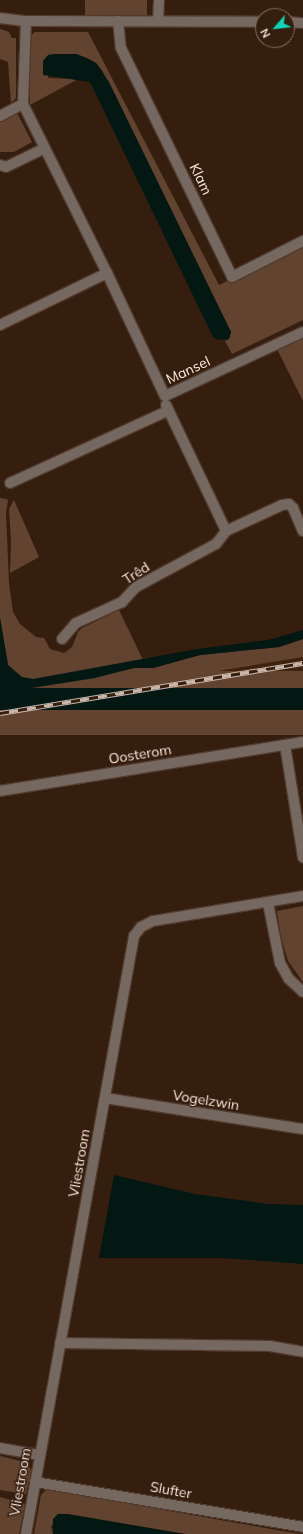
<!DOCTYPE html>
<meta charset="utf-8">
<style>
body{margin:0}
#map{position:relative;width:303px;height:1534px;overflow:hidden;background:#361e0f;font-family:Mulish,sans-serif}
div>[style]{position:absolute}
.built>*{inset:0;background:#3f220e;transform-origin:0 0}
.green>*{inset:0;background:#614330;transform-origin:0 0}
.water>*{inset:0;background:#031713;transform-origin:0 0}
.roads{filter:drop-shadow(1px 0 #513a2c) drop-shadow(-1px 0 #513a2c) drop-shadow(0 1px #513a2c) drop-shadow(0 -1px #513a2c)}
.minor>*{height:10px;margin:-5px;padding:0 5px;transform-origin:5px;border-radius:5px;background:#746860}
.rail>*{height:4.5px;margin-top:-2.25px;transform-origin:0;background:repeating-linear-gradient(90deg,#361e0f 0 9px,#c9b7ac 0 18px);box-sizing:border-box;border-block:1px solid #c9b7ac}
span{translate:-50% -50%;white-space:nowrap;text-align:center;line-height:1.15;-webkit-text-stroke:3px #361e0f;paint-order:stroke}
.street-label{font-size:14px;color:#f9e9df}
.north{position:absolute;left:255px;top:8px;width:40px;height:40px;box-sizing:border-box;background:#361e0f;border:1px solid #846f62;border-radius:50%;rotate:242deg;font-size:11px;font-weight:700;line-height:16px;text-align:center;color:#f9e9df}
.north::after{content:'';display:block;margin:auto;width:14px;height:18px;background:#0cd5b5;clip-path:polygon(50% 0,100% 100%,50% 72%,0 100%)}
</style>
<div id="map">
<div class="built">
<div style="left:303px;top:657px;width:14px;height:307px;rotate:90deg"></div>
</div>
<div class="green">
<div style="left:85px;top:0;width:62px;height:15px"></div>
<div style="clip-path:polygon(0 29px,9px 32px,12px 38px,16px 38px,16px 98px,11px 103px,8px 62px,0 59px)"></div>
<div style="clip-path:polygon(35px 32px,88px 32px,219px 285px,303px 244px,303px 320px,232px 354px,225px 341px,229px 339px,231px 332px,102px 70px,96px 63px,76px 54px,48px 55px,48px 78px,78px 79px,30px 105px,28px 44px,30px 36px)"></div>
<div style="clip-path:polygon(17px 113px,32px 142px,14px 152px,0 152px,0 122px)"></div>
<div style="clip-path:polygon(303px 336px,303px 401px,277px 349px)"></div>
<div style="clip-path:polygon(0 498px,7px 499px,8px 501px,6px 513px,9px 583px,13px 612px,20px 624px,36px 637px,44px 638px,50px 649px,64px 653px,72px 647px,78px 632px,82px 628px,119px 610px,143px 660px,33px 679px,14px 672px,8px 665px,0 618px)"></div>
<div style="clip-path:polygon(14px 500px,39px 557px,10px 573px,11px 542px,9px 509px)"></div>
<div style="clip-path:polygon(303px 639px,303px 657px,0 707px,0 693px,95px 678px,134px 668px,153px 668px,200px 655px,279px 647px)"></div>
<div style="left:303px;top:671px;width:17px;height:307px;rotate:90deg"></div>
<div style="left:303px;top:710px;width:25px;height:307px;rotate:90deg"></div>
<div style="clip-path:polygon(303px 906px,303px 982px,288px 961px,281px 937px,277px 911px)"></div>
<div style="clip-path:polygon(0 1456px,28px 1463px,31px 1471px,26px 1494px,0 1490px)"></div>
<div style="clip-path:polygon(47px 1489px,282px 1531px,302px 1534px,185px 1534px,58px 1514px,51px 1527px,53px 1534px,34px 1534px,41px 1495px)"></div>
<div style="clip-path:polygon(0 1497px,25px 1504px,19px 1534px,0 1534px)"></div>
</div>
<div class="water">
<div style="clip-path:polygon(54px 54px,76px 54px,87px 58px,96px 63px,109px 82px,231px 332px,229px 339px,218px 340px,213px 337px,90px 82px,43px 75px,43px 61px,48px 55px)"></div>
<div style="clip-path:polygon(0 618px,8px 665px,22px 677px,33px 679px,197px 649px,268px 640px,303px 630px,303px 639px,279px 647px,200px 655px,153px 668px,134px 668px,95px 678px,0 693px)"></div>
<div style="left:303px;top:688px;width:22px;height:307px;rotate:90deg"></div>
<div style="clip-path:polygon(114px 1175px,195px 1194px,269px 1204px,303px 1205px,303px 1264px,222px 1258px,99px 1258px)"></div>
<div style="clip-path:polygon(58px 1514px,68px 1514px,185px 1534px,53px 1534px,53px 1519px)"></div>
</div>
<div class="roads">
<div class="minor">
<div style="left:0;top:18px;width:26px;rotate:7deg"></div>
<div style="left:26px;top:21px;width:237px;rotate:0.2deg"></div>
<div style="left:158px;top:20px;width:20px;rotate:-87deg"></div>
<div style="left:26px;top:21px;width:83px;rotate:92.1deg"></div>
<div style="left:23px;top:104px;width:189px;rotate:63.6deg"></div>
<div style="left:107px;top:273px;width:136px;rotate:64.8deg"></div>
<div style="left:165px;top:396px;width:152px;rotate:-24.9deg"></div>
<div style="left:118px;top:21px;width:27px;rotate:84deg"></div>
<div style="left:121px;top:48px;width:254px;rotate:64.1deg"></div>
<div style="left:232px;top:277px;width:80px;rotate:-26.9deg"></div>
<div style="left:287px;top:22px;width:16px;rotate:4deg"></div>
<div style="left:0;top:116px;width:26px;rotate:-28deg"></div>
<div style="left:0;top:165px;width:6px;rotate:18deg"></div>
<div style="left:6px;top:167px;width:43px;rotate:-26deg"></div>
<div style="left:0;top:325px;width:119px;rotate:-25.9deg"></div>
<div style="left:166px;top:405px;width:140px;rotate:64.5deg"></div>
<div style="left:10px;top:483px;width:173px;rotate:-24.6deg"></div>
<div style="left:62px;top:639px;width:21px;rotate:-49deg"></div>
<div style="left:76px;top:623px;width:51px;rotate:-24.5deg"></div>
<div style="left:122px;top:602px;width:21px;rotate:-47deg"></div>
<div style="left:136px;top:587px;width:91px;rotate:-28.3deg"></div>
<div style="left:216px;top:544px;width:16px;rotate:-52deg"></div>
<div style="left:226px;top:531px;width:62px;rotate:-24.9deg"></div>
<div style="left:282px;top:505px;width:7px;rotate:-8deg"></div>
<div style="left:289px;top:504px;width:6px;rotate:45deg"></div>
<div style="left:293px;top:508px;width:25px;rotate:67deg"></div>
<div style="left:285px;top:745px;width:114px;rotate:80.9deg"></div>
<div style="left:0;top:791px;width:307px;rotate:-9.2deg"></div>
<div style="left:268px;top:903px;width:61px;rotate:78.7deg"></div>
<div style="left:280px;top:963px;width:18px;rotate:61deg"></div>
<div style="left:289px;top:979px;width:19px;rotate:43deg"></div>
<div style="left:105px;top:1098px;width:200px;rotate:8.9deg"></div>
<div style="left:60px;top:1343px;width:210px;rotate:0.8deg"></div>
<div style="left:270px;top:1346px;width:34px;rotate:10deg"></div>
<div style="left:0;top:1448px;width:40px;rotate:10deg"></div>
<div style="left:35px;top:1482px;width:272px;rotate:9.5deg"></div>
<div style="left:26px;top:1534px;width:608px;rotate:-79.76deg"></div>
<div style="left:134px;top:936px;width:11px;rotate:-52deg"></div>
<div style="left:141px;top:927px;width:13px;rotate:-27deg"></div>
<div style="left:153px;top:921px;width:152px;rotate:-9.5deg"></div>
</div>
</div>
<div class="rail">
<div style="left:0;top:713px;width:307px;rotate:-9.4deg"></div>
</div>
<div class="street-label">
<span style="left:201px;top:179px;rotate:64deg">Klam</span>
<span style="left:188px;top:370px;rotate:-25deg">Mansel</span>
<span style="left:136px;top:573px;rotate:-33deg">Trêd</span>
<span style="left:140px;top:754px;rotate:-9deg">Oosterom</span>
<span style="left:206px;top:1100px;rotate:9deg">Vogelzwin</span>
<span style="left:79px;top:1163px;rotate:-80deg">Vliestroom</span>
<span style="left:20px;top:1482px;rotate:-80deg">Vliestroom</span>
<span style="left:171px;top:1490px;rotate:10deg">Slufter</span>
</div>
<div class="north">N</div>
</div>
